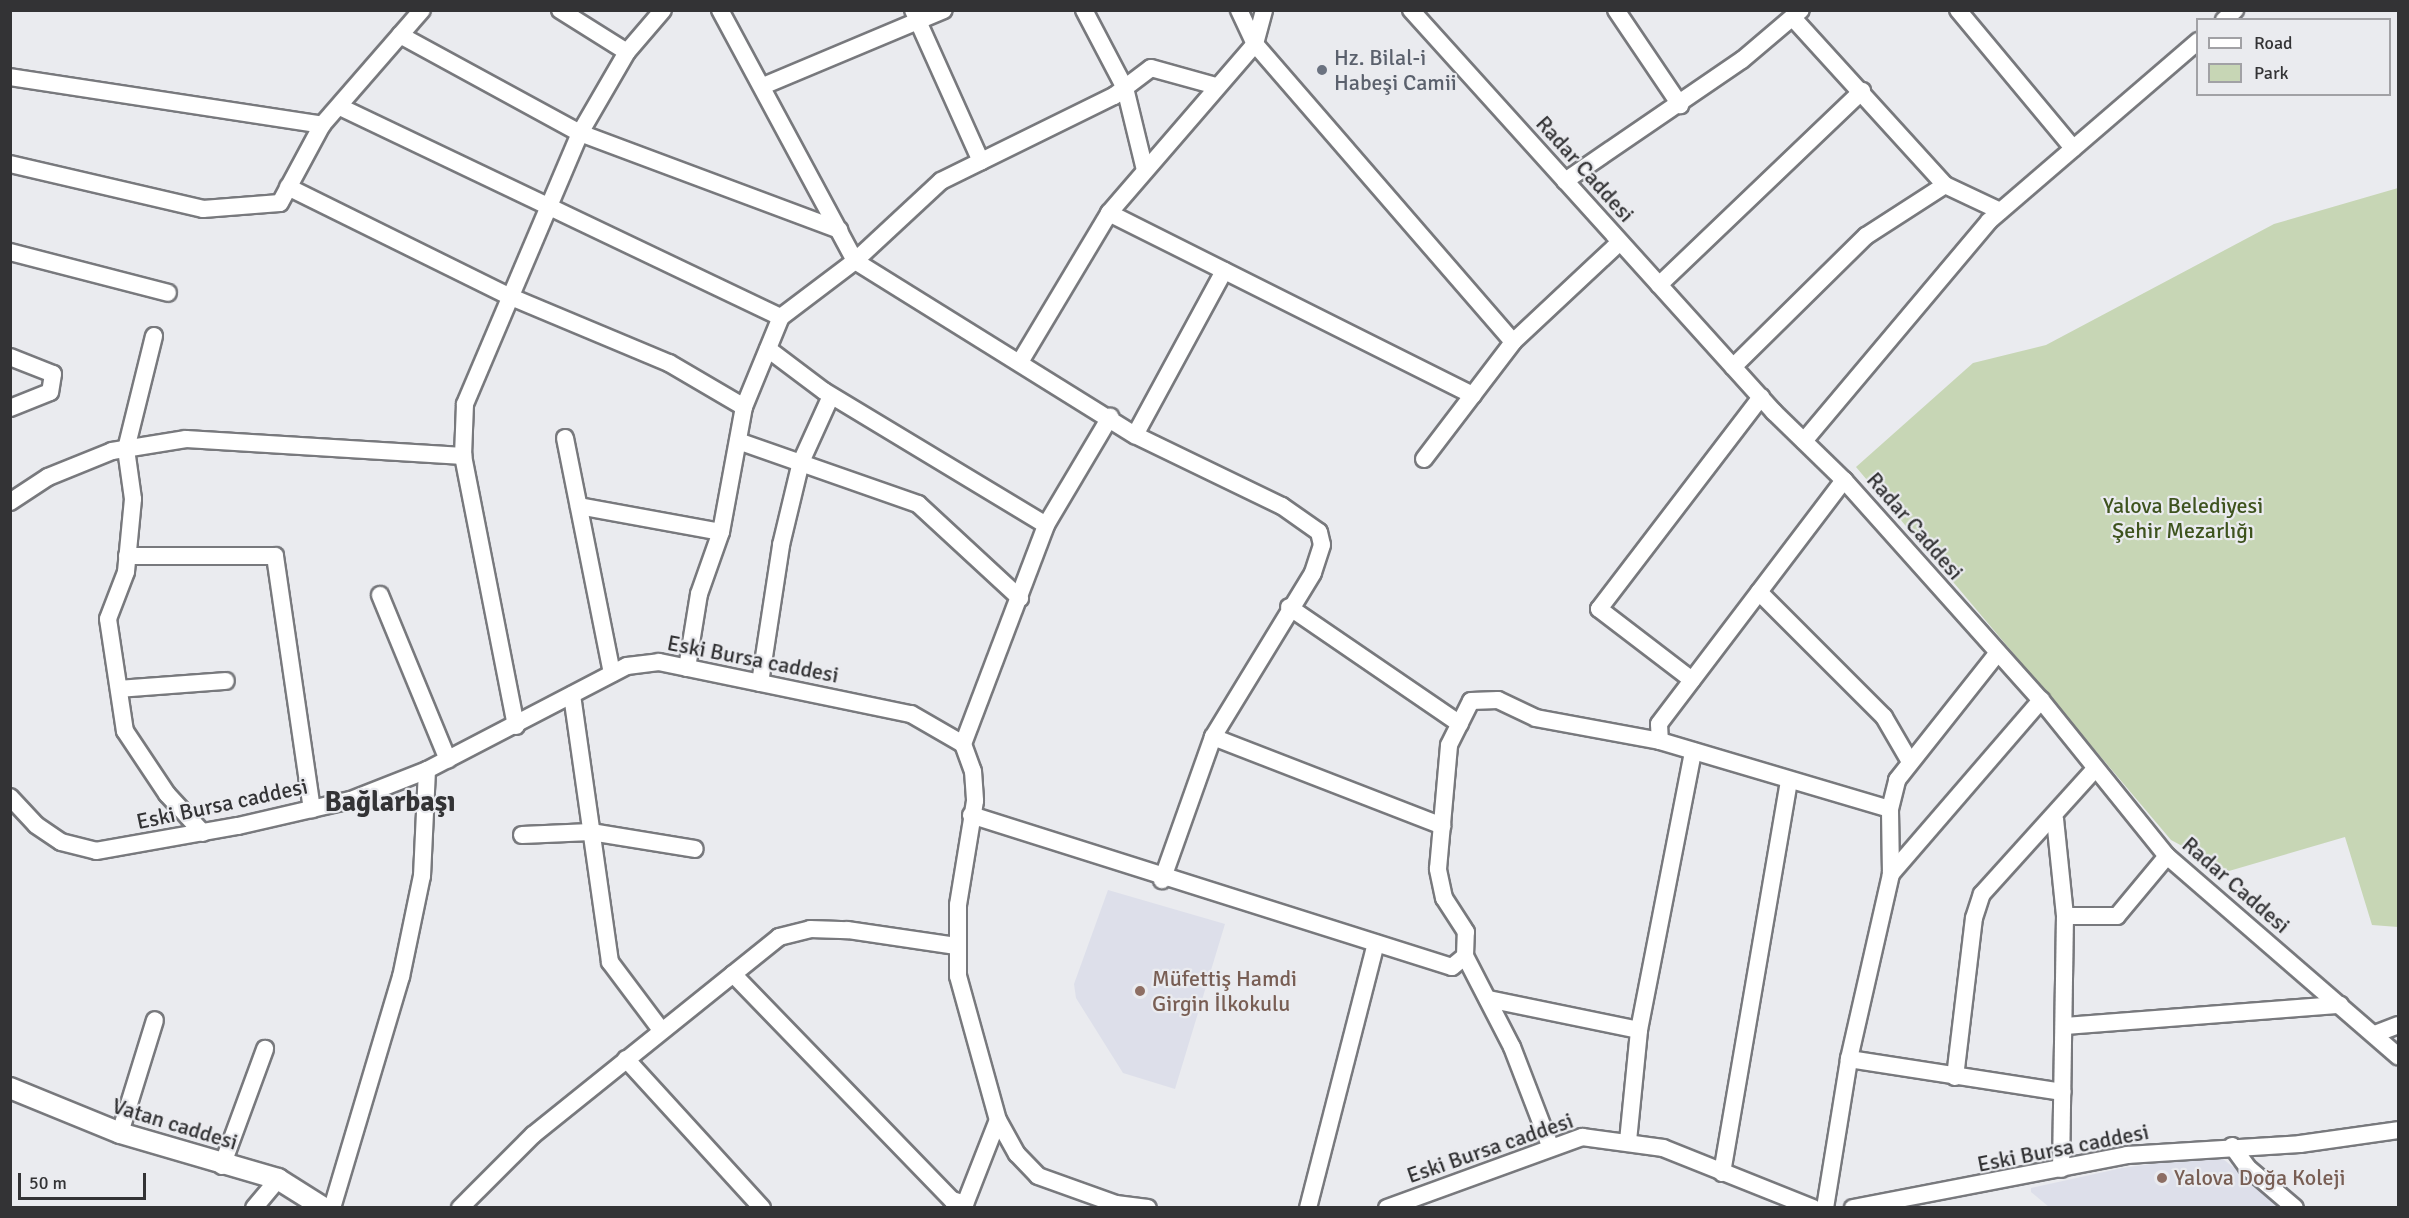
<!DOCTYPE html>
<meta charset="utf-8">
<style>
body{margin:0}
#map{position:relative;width:2409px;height:1218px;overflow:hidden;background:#eaebef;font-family:Signika,sans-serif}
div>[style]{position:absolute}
.built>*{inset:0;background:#dddfea}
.green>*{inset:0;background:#c7d6b5}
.roads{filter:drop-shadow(2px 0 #78797d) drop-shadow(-2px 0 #78797d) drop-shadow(0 2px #78797d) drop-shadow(0 -2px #78797d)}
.minor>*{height:16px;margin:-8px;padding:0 8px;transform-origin:8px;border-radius:8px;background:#fff}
.tertiary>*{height:20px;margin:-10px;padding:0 10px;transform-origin:10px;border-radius:10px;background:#fff}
.dots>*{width:16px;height:16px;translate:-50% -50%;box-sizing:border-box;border:3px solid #eaebef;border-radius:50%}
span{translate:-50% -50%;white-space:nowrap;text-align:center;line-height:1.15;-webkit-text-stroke:4.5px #eaebef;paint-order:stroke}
.worship-label{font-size:22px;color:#5b616d}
.left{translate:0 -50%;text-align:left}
.street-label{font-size:22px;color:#333335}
.park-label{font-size:22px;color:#3e531e}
.education-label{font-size:22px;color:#785e54}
.district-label{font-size:28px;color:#333335;font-weight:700}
.frame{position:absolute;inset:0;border:12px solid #333335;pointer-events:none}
.legend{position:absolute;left:2196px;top:18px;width:195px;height:78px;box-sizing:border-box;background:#eaebef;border:2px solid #a1a1a5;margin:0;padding:8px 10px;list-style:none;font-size:18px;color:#333335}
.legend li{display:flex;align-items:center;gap:12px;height:30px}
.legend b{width:30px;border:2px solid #a1a1a5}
.scale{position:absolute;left:18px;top:1173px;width:128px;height:27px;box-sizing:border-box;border:3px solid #333335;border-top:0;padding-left:8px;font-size:18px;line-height:21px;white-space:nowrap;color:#333335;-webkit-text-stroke:4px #eaebef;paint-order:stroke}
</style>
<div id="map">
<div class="built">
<div style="clip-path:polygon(1108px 890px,1225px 924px,1175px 1089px,1123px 1073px,1076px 998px,1074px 984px)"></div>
<div style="clip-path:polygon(2218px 1155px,2283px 1207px,2049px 1207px,2031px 1192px,2031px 1188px,2122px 1168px)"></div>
</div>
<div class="green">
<div style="clip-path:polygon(2398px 188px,2398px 927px,2372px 925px,2345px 837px,2229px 871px,2171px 840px,1856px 467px,1973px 363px,2046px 345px,2274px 224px)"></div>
</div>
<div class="roads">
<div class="minor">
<div style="left:560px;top:10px;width:79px;rotate:32.1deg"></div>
<div style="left:720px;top:10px;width:285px;rotate:61.7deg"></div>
<div style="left:855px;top:261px;width:330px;rotate:31.9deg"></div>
<div style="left:1135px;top:435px;width:163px;rotate:25.8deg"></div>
<div style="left:1282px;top:506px;width:45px;rotate:35.1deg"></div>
<div style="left:1319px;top:532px;width:13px;rotate:77deg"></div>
<div style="left:1322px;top:545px;width:29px;rotate:108deg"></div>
<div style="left:1313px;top:573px;width:192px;rotate:121.4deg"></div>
<div style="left:1213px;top:737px;width:152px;rotate:109.6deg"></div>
<div style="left:913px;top:10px;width:166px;rotate:65.8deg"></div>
<div style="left:1084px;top:10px;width:88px;rotate:62.3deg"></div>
<div style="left:1125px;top:88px;width:84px;rotate:76.3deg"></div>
<div style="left:1239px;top:10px;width:38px;rotate:65deg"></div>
<div style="left:1255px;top:44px;width:394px;rotate:49.1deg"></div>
<div style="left:1411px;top:10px;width:542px;rotate:47.92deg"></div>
<div style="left:1774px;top:412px;width:98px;rotate:44.2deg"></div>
<div style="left:1844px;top:480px;width:295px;rotate:48.2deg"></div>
<div style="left:2041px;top:700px;width:201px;rotate:51.1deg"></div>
<div style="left:2167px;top:856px;width:306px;rotate:40.9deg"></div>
<div style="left:1616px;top:10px;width:115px;rotate:56deg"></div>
<div style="left:1958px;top:10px;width:180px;rotate:50.2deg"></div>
<div style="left:1793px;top:18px;width:226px;rotate:47.7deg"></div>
<div style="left:2224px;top:20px;width:15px;rotate:-42deg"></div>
<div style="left:400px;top:35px;width:205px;rotate:28.6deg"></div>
<div style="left:580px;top:133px;width:277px;rotate:20.5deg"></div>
<div style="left:10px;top:77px;width:316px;rotate:8.7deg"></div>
<div style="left:763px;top:86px;width:196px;rotate:-22.8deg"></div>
<div style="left:340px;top:107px;width:488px;rotate:25.5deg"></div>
<div style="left:10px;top:164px;width:198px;rotate:13.1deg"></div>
<div style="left:203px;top:209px;width:77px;rotate:-4.5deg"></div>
<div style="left:280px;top:203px;width:89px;rotate:-61.7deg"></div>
<div style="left:322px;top:125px;width:152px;rotate:-49deg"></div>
<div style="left:1565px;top:181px;width:214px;rotate:-34.4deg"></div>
<div style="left:1742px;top:60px;width:77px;rotate:-40.3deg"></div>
<div style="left:288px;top:187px;width:249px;rotate:26.3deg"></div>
<div style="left:511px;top:297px;width:171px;rotate:22.7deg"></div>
<div style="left:669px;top:363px;width:87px;rotate:30.4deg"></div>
<div style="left:1109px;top:213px;width:407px;rotate:26.6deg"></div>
<div style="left:10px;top:252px;width:163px;rotate:14.5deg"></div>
<div style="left:1659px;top:285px;width:281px;rotate:-43.7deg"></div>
<div style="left:154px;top:336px;width:116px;rotate:103.9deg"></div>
<div style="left:126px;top:449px;width:50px;rotate:82deg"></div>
<div style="left:133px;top:499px;width:73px;rotate:95.5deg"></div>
<div style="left:126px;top:572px;width:50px;rotate:111deg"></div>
<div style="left:108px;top:619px;width:113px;rotate:81.4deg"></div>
<div style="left:125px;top:731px;width:76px;rotate:56.3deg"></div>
<div style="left:167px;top:794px;width:53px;rotate:47.3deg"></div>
<div style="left:768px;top:349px;width:70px;rotate:36.9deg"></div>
<div style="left:824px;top:391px;width:259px;rotate:31.1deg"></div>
<div style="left:10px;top:357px;width:46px;rotate:21.6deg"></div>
<div style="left:53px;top:374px;width:18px;rotate:99deg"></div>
<div style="left:50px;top:392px;width:43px;rotate:158.2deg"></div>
<div style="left:1020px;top:362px;width:174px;rotate:-59.1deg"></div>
<div style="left:1109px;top:213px;width:223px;rotate:-49.2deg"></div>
<div style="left:1255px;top:44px;width:35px;rotate:-75deg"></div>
<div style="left:1733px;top:367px;width:187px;rotate:-44.6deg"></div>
<div style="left:1866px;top:236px;width:94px;rotate:-32.8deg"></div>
<div style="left:1945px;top:185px;width:61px;rotate:25.3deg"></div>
<div style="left:1135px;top:435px;width:187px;rotate:-61.5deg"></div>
<div style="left:565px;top:438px;width:240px;rotate:78.7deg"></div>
<div style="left:738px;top:441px;width:191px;rotate:19.3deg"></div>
<div style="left:918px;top:504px;width:139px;rotate:42.7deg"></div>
<div style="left:1804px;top:441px;width:287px;rotate:-49.9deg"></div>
<div style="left:1989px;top:221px;width:276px;rotate:-40.7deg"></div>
<div style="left:1424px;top:459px;width:147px;rotate:-52.7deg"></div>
<div style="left:1513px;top:342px;width:146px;rotate:-43.1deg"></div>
<div style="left:1844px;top:480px;width:306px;rotate:127.2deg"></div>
<div style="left:1659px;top:724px;width:17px;rotate:87deg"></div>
<div style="left:1660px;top:741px;width:240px;rotate:16.5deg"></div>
<div style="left:10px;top:502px;width:45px;rotate:-33.3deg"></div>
<div style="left:48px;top:477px;width:69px;rotate:-22.1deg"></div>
<div style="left:112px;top:451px;width:75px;rotate:-9.2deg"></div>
<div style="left:186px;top:439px;width:278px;rotate:3.5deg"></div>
<div style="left:579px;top:506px;width:144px;rotate:10.4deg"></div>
<div style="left:127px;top:556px;width:148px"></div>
<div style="left:275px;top:556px;width:256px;rotate:81.7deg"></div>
<div style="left:1759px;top:592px;width:177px;rotate:45deg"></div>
<div style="left:1884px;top:717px;width:50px;rotate:59.8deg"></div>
<div style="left:380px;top:595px;width:178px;rotate:67.6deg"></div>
<div style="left:1289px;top:607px;width:207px;rotate:34.4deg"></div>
<div style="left:687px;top:668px;width:75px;rotate:-80.8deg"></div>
<div style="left:699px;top:594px;width:66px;rotate:-70.5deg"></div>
<div style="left:721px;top:532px;width:127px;rotate:-79.6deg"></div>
<div style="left:744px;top:407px;width:97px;rotate:-67.7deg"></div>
<div style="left:781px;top:317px;width:93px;rotate:-37.1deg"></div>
<div style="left:855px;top:261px;width:117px;rotate:-42.9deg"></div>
<div style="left:941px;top:181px;width:193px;rotate:-26.2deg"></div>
<div style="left:1114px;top:96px;width:46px;rotate:-37.1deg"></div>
<div style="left:1151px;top:68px;width:67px;rotate:15.5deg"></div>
<div style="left:1692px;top:680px;width:117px;rotate:-142.6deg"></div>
<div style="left:1599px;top:609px;width:267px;rotate:-52.6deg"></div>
<div style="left:760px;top:683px;width:140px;rotate:-81.3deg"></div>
<div style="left:781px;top:545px;width:85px;rotate:-76.5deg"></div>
<div style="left:801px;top:462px;width:72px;rotate:-65.6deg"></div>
<div style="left:119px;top:689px;width:107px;rotate:-4.3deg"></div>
<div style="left:572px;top:695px;width:270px;rotate:81.9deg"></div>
<div style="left:610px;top:962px;width:85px;rotate:53.1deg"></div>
<div style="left:516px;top:726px;width:275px;rotate:-101.1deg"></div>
<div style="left:463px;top:456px;width:52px;rotate:-87.8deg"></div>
<div style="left:465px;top:404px;width:294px;rotate:-67deg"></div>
<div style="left:580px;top:133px;width:94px;rotate:-59.9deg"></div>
<div style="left:627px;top:52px;width:55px;rotate:-49.4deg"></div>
<div style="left:1213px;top:737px;width:246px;rotate:21.2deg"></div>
<div style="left:963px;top:744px;width:234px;rotate:-69.2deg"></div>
<div style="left:1046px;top:525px;width:126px;rotate:-59.3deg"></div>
<div style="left:10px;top:797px;width:38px;rotate:47deg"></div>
<div style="left:36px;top:825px;width:30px;rotate:34deg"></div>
<div style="left:61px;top:842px;width:36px;rotate:14deg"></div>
<div style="left:96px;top:851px;width:144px;rotate:-10deg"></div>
<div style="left:238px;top:826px;width:116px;rotate:-13deg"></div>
<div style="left:351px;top:800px;width:82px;rotate:-21.5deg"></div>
<div style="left:427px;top:770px;width:225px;rotate:-27.5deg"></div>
<div style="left:627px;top:666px;width:32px;rotate:-7deg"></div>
<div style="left:659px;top:662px;width:257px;rotate:11.7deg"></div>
<div style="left:911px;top:714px;width:60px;rotate:30deg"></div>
<div style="left:963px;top:744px;width:29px;rotate:70deg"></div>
<div style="left:973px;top:771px;width:30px;rotate:86deg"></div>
<div style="left:975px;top:801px;width:105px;rotate:99.3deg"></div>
<div style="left:958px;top:905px;width:71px;rotate:90deg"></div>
<div style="left:958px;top:976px;width:149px;rotate:74.5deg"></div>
<div style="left:998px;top:1120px;width:39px;rotate:61deg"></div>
<div style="left:1017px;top:1154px;width:30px;rotate:46deg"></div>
<div style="left:1038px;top:1176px;width:83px;rotate:19.7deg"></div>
<div style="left:1116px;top:1204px;width:32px;rotate:7deg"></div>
<div style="left:971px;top:815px;width:504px;rotate:17.54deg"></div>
<div style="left:1452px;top:967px;width:17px;rotate:-40deg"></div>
<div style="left:1465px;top:956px;width:24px;rotate:-88deg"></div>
<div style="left:1466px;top:932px;width:40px;rotate:-122.9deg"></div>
<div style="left:1444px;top:898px;width:30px;rotate:-102deg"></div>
<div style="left:1438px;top:869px;width:124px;rotate:-84.9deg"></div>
<div style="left:1449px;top:745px;width:49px;rotate:-63.4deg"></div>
<div style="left:1471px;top:701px;width:27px;rotate:-2deg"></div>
<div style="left:1498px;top:700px;width:42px;rotate:25.3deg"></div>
<div style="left:1536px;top:718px;width:126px;rotate:10.5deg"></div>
<div style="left:2055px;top:819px;width:98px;rotate:84.1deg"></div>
<div style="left:2065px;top:916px;width:253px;rotate:90.9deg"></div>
<div style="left:522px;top:835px;width:69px;rotate:-2.5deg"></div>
<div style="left:591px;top:832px;width:105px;rotate:9.3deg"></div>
<div style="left:1891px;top:874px;width:65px;rotate:-90.9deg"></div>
<div style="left:1890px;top:809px;width:30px;rotate:-76deg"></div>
<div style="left:1897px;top:780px;width:161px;rotate:-51.6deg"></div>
<div style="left:2065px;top:916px;width:52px"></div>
<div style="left:2117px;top:916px;width:78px;rotate:-50.2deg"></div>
<div style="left:1465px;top:956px;width:102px;rotate:62.7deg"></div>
<div style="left:1512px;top:1047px;width:108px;rotate:68.9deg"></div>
<div style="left:733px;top:974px;width:315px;rotate:45.9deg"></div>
<div style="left:952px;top:1200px;width:14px;rotate:17deg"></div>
<div style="left:965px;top:1204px;width:90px;rotate:-68.6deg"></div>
<div style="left:1488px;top:999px;width:154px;rotate:11.6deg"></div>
<div style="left:2065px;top:1026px;width:276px;rotate:-4.4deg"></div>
<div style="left:2375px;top:1034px;width:25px;rotate:-21deg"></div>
<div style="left:626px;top:1059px;width:202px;rotate:47.6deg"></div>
<div style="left:1849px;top:1059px;width:216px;rotate:8.8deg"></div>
<div style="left:1955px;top:1077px;width:160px;rotate:-83.2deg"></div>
<div style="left:1974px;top:918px;width:25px;rotate:-72deg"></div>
<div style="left:1982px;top:894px;width:166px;rotate:-47.9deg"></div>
<div style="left:120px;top:1133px;width:118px;rotate:-72.8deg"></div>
<div style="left:1628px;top:1141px;width:112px;rotate:-84.3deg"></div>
<div style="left:1639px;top:1030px;width:284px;rotate:-79deg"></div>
<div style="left:2232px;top:1146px;width:26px;rotate:54deg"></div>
<div style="left:2247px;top:1167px;width:63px;rotate:40.5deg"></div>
<div style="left:222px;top:1166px;width:125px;rotate:-69.8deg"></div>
<div style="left:1722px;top:1173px;width:398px;rotate:-80.3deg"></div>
<div style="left:254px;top:1208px;width:38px;rotate:-50deg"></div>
<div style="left:332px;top:1208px;width:241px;rotate:-73.4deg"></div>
<div style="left:401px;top:977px;width:103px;rotate:-78.3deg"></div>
<div style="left:422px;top:876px;width:106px;rotate:-87.3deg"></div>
<div style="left:460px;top:1208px;width:103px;rotate:-45deg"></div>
<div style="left:533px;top:1135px;width:316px;rotate:-38.8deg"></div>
<div style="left:779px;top:937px;width:32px;rotate:-14deg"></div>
<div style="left:810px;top:929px;width:38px;rotate:2deg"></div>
<div style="left:848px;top:930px;width:110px;rotate:8.4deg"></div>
<div style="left:1308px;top:1208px;width:273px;rotate:-75.6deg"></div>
<div style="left:1387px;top:1208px;width:208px;rotate:-20deg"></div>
<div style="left:1582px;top:1137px;width:82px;rotate:7.7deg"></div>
<div style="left:1663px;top:1148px;width:162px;rotate:21.8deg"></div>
<div style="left:1825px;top:1208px;width:151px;rotate:-80.8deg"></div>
<div style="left:1849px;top:1059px;width:190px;rotate:-77.2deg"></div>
<div style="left:1891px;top:874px;width:230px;rotate:-49.2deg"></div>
<div style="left:1853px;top:1208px;width:279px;rotate:-10.9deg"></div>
<div style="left:2127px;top:1155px;width:173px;rotate:-3.6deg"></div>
<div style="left:2300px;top:1144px;width:99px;rotate:-8.1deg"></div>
</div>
<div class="tertiary">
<div style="left:10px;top:1088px;width:119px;rotate:22.2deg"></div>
<div style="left:120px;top:1133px;width:165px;rotate:16.2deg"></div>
<div style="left:278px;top:1179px;width:54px;rotate:32.2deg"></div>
</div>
</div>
<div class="dots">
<div style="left:1322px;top:70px;background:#6b7280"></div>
<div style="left:1140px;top:991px;background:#8d6e63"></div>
<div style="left:2162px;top:1178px;background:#8d6e63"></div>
</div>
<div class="worship-label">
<span class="left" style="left:1334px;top:70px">Hz. Bilal-i<br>Habeşi Camii</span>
</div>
<div class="street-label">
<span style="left:1585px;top:169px;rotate:48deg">Radar Caddesi</span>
<span style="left:1915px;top:526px;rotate:49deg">Radar Caddesi</span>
<span style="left:753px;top:659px;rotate:11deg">Eski Bursa caddesi</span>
<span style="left:222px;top:804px;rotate:-12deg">Eski Bursa caddesi</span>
<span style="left:2236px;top:885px;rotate:41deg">Radar Caddesi</span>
<span style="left:175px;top:1124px;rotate:17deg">Vatan caddesi</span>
<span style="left:1490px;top:1148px;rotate:-19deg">Eski Bursa caddesi</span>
<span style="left:2063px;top:1148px;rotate:-11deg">Eski Bursa caddesi</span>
</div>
<div class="park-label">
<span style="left:2183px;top:518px">Yalova Belediyesi<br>Şehir Mezarlığı</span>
</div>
<div class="education-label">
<span class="left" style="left:1152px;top:991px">Müfettiş Hamdi<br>Girgin İlkokulu</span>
<span class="left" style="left:2174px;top:1178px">Yalova Doğa Koleji</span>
</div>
<div class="district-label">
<span style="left:390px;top:802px">Bağlarbaşı</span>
</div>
<div class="frame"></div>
<ul class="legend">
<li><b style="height:8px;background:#fff"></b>Road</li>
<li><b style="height:16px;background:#c7d6b5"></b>Park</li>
</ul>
<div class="scale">50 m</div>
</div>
